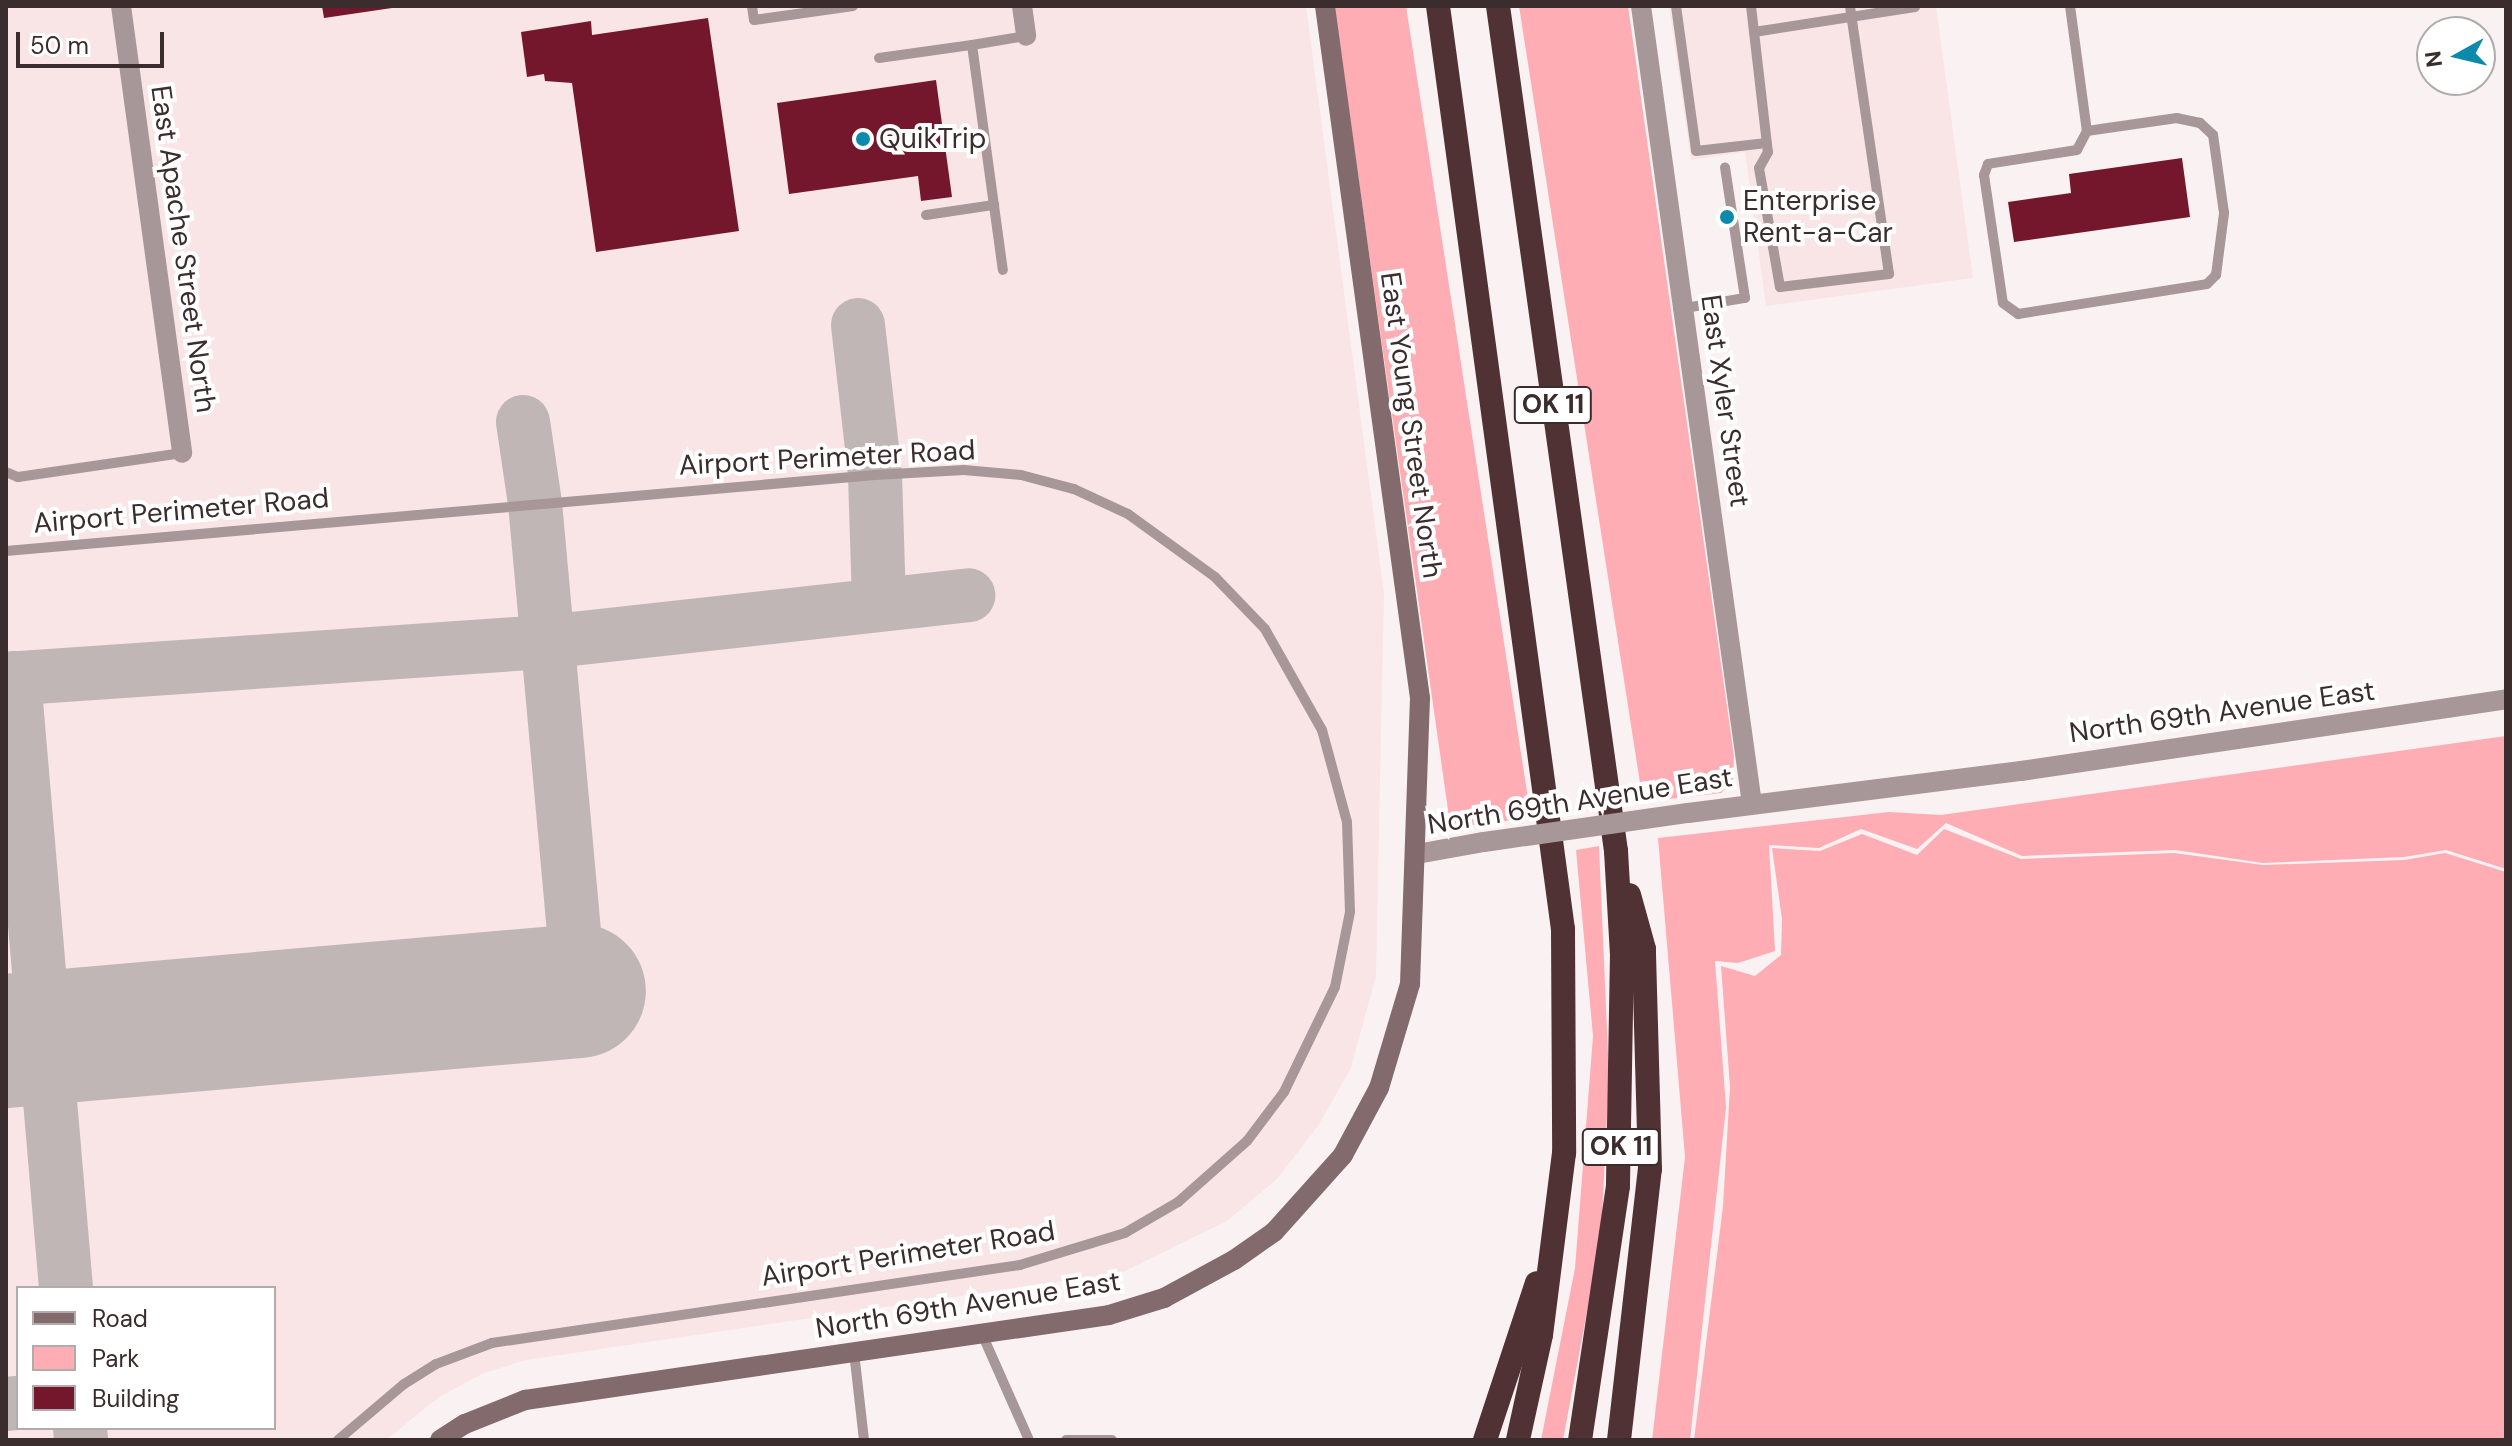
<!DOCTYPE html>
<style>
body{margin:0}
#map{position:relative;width:2512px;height:1446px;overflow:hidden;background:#faf2f2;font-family:"DM Sans",sans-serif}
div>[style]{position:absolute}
.built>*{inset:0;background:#f9e5e6}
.green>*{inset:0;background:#feadb4}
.taxiway>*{height:54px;margin:-27px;padding:0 27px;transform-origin:27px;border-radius:27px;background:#c0b6b6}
.runway>*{height:134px;margin:-67px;padding:0 67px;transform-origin:67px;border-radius:67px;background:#c0b6b6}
.building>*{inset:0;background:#75172c}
.lane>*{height:10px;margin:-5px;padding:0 5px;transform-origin:5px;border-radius:5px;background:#a89798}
.street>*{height:20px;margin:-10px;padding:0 10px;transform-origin:10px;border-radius:10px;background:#a89798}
.secondary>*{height:20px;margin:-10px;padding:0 10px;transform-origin:10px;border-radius:10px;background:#836a6c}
.highway>*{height:24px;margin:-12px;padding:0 12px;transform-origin:12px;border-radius:12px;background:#503134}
.street-bridge>*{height:20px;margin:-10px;padding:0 10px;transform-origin:10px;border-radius:10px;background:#a89798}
.dots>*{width:22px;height:22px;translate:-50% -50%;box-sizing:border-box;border:4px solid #fff;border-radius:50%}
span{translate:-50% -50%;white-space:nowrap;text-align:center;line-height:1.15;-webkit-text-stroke:8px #fff;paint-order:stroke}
.shield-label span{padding:2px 6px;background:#fff;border:2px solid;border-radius:6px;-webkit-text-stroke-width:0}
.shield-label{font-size:26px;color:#3b2c2d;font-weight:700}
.poi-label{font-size:28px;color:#3b2c2d}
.left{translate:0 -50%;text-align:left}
.street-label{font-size:28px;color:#3b2c2d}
.frame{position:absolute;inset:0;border:8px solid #3b2c2d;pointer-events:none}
.legend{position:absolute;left:16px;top:1286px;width:260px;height:144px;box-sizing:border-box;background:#fff;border:2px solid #b1abab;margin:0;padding:10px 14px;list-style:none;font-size:24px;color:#3b2c2d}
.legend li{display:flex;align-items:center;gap:16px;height:40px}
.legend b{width:40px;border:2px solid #b1abab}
.north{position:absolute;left:2416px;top:16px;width:80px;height:80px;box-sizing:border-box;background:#fff;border:2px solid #b1abab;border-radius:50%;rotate:262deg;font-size:22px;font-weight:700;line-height:32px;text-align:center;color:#3b2c2d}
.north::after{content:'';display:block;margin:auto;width:28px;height:36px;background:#0c8aac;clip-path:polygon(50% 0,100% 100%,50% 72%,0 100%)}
.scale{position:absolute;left:16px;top:32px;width:148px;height:36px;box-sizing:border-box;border:4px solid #3b2c2d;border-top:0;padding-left:10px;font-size:24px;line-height:28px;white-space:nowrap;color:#3b2c2d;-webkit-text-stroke:6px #fff;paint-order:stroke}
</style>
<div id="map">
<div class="built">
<div style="clip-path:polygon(evenodd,6px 6px,1306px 6px,1384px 593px,1376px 976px,1351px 1068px,1318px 1126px,1277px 1179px,1227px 1221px,1123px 1272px,526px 1360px,482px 1374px,439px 1397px,386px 1440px,6px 1440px,6px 6px,18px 1288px,274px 1288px,274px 1428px,18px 1428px,18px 1288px)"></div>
<div style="clip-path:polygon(1669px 6px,1936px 6px,1973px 278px,1766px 306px,1745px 152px,1691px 160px)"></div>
</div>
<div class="green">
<div style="clip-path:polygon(1334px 6px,1406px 6px,1531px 818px,1457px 827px,1449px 817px)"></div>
<div style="clip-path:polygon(1519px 6px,1628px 6px,1734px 756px,1733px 782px,1721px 793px,1643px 802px)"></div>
<div style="clip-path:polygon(2506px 736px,2506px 869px,2446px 850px,2404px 857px,2263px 863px,2175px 850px,2022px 856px,1946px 823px,1917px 849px,1861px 829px,1819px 848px,1769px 845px,1775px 951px,1738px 963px,1715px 961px,1726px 1107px,1690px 1440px,1652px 1440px,1685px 1157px,1658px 838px,1889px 812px,1941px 815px)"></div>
<div style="clip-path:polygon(1944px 829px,2021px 859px,2174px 853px,2263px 865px,2404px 860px,2445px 853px,2506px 872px,2506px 1440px,1694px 1440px,1723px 1206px,1730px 1087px,1721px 966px,1755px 976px,1781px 955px,1782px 919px,1772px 848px,1820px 851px,1862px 834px,1917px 855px)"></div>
<div style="clip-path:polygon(1599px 846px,1609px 1076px,1601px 1237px,1563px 1440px,1541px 1440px,1575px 1268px,1593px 1036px,1576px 850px)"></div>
</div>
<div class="taxiway">
<div style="left:858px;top:325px;width:151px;rotate:83.5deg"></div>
<div style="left:875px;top:475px;width:129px;rotate:88.2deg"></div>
<div style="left:523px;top:422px;width:82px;rotate:81.6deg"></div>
<div style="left:535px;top:503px;width:490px;rotate:84.8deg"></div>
<div style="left:14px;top:678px;width:612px;rotate:85.13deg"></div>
<div style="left:6px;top:679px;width:540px;rotate:-3.93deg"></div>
<div style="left:545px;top:642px;width:426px;rotate:-6.3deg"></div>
<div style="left:6px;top:1404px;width:12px;rotate:-5deg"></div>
<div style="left:80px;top:1428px;width:12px;rotate:85deg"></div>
</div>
<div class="runway">
<div style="left:6px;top:1041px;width:575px;rotate:-4.99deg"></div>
</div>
<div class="building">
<div style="clip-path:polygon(322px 6px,392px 6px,392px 8px,324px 18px)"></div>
<div style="clip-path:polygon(708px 18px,739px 231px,596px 252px,572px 83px,545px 81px,544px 74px,527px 77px,521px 32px,591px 21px,592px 35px)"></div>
<div style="clip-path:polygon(936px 80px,952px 197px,921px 201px,918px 176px,789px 194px,777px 103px)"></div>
<div style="clip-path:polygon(2182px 158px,2190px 217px,2014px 242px,2008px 202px,2071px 193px,2069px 174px)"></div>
</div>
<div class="lane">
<div style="left:752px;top:6px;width:14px;rotate:82deg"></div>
<div style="left:754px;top:20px;width:100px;rotate:-8deg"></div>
<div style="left:1676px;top:6px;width:146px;rotate:82.1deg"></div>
<div style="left:1696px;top:151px;width:71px;rotate:-6.4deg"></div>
<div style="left:1751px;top:6px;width:147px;rotate:83.4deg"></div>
<div style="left:1768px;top:152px;width:18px;rotate:119deg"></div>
<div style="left:1759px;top:168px;width:121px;rotate:80deg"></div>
<div style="left:1780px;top:287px;width:110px;rotate:-6.8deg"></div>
<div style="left:1889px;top:274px;width:271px;rotate:-98.3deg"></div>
<div style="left:2070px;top:6px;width:126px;rotate:82.3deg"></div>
<div style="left:2087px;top:131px;width:21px;rotate:118deg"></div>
<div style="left:2077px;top:150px;width:90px;rotate:171.1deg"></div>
<div style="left:1988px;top:164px;width:12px;rotate:110deg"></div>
<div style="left:1984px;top:175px;width:129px;rotate:81.6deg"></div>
<div style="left:2003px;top:303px;width:19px;rotate:36deg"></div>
<div style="left:2018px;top:314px;width:191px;rotate:-9deg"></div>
<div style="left:2207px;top:284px;width:13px;rotate:-45deg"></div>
<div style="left:2216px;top:275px;width:63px;rotate:-82.6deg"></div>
<div style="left:2224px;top:213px;width:79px;rotate:-98deg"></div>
<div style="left:2213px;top:135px;width:18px;rotate:-137deg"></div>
<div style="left:2200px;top:123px;width:24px;rotate:-168deg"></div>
<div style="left:2177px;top:118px;width:91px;rotate:171.8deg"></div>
<div style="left:1754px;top:32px;width:163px;rotate:-8.8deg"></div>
<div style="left:972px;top:45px;width:55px;rotate:-9.5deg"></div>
<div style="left:879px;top:58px;width:94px;rotate:-8deg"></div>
<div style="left:972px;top:45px;width:227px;rotate:82.2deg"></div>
<div style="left:926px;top:215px;width:69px;rotate:-8.4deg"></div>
<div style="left:1685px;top:308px;width:61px;rotate:-9.5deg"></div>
<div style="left:1745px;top:298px;width:132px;rotate:-98.7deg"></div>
<div style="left:6px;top:472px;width:13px;rotate:23deg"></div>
<div style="left:18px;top:477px;width:166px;rotate:-8.3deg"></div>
<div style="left:6px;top:551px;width:872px;rotate:-5deg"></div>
<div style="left:875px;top:475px;width:89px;rotate:-3.2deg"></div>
<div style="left:964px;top:470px;width:57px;rotate:5deg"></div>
<div style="left:1021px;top:475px;width:55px;rotate:14.8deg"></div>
<div style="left:1074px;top:489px;width:60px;rotate:24.8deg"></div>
<div style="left:1128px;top:514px;width:107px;rotate:35.9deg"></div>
<div style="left:1215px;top:577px;width:72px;rotate:46.1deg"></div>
<div style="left:1265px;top:629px;width:116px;rotate:60.6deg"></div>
<div style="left:1322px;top:730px;width:95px;rotate:74.8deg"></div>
<div style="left:1347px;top:822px;width:90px;rotate:88.1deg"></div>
<div style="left:1350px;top:912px;width:76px;rotate:101.3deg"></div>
<div style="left:1335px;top:987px;width:117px;rotate:115.9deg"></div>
<div style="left:1284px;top:1092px;width:61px;rotate:127.1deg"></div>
<div style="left:1247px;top:1141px;width:92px;rotate:138.5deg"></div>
<div style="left:1178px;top:1202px;width:61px;rotate:149.7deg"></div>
<div style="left:1125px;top:1233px;width:110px;rotate:163.1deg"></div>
<div style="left:1020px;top:1265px;width:534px;rotate:171.6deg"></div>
<div style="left:492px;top:1343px;width:60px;rotate:159.4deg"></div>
<div style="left:436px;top:1364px;width:38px;rotate:148deg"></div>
<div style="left:404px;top:1384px;width:87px;rotate:139.7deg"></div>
<div style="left:982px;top:1334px;width:116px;rotate:66.1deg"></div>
<div style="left:854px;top:1352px;width:89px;rotate:83.5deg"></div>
<div style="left:1066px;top:1440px;width:46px"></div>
</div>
<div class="street">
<div style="left:121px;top:6px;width:451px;rotate:82.2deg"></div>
<div style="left:1022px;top:6px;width:30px;rotate:82deg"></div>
<div style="left:1641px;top:6px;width:806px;rotate:82.08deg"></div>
<div style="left:1688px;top:813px;width:336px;rotate:-7.2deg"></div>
<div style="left:2021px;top:771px;width:490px;rotate:-8.4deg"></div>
<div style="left:1417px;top:854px;width:68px;rotate:-10.2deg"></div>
</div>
<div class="secondary">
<div style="left:440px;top:1440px;width:30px;rotate:-33deg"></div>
<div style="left:465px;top:1424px;width:65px;rotate:-21.8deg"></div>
<div style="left:525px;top:1400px;width:590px;rotate:-8.28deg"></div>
<div style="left:1109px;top:1315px;width:58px;rotate:-17.2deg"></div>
<div style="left:1164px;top:1298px;width:80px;rotate:-28.5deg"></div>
<div style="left:1234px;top:1260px;width:49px;rotate:-35deg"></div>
<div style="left:1274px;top:1232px;width:103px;rotate:-48.1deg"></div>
<div style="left:1343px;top:1155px;width:76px;rotate:-61.8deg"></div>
<div style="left:1379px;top:1088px;width:109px;rotate:-73.4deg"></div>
<div style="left:1410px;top:984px;width:286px;rotate:-88deg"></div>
<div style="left:1420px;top:698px;width:698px;rotate:-97.82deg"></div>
</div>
<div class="highway">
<div style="left:1438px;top:6px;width:931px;rotate:82.29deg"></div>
<div style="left:1563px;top:929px;width:224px;rotate:89.7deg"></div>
<div style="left:1564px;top:1153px;width:183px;rotate:97.2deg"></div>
<div style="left:1541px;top:1335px;width:107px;rotate:102.4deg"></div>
<div style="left:1498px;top:6px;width:853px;rotate:82.05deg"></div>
<div style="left:1616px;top:851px;width:103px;rotate:86.7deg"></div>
<div style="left:1622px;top:954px;width:232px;rotate:91deg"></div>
<div style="left:1618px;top:1186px;width:257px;rotate:98.5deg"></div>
<div style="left:1485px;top:1440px;width:165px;rotate:-71.7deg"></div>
<div style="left:1619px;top:1440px;width:273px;rotate:-83.5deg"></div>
<div style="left:1650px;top:1169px;width:220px;rotate:-91.6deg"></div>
<div style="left:1644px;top:949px;width:56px;rotate:-105.5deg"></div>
</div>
<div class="street-bridge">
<div style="left:1484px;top:842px;width:206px;rotate:-8.1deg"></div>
</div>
<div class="dots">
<div style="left:863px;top:139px;background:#0c8aac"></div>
<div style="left:1727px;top:217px;background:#0c8aac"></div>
</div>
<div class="shield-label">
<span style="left:1553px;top:405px">OK 11</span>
<span style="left:1621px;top:1147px">OK 11</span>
</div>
<div class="poi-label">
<span class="left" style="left:879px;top:139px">QuikTrip</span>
<span class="left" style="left:1743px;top:217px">Enterprise<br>Rent-a-Car</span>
</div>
<div class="street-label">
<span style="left:183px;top:249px;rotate:82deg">East Apache Street North</span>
<span style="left:1725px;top:401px;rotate:82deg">East Xyler Street</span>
<span style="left:1411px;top:425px;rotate:82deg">East Young Street North</span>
<span style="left:827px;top:458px;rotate:-3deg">Airport Perimeter Road</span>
<span style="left:181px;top:511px;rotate:-5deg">Airport Perimeter Road</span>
<span style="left:2222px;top:712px;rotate:-8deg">North 69th Avenue East</span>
<span style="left:1580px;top:801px;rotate:-9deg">North 69th Avenue East</span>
<span style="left:908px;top:1254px;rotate:-9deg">Airport Perimeter Road</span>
<span style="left:968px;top:1305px;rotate:-9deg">North 69th Avenue East</span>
</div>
<div class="frame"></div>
<ul class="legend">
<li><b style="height:10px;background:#836a6c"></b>Road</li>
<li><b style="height:22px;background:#feadb4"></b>Park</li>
<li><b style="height:22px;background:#75172c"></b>Building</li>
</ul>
<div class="north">N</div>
<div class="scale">50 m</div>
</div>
